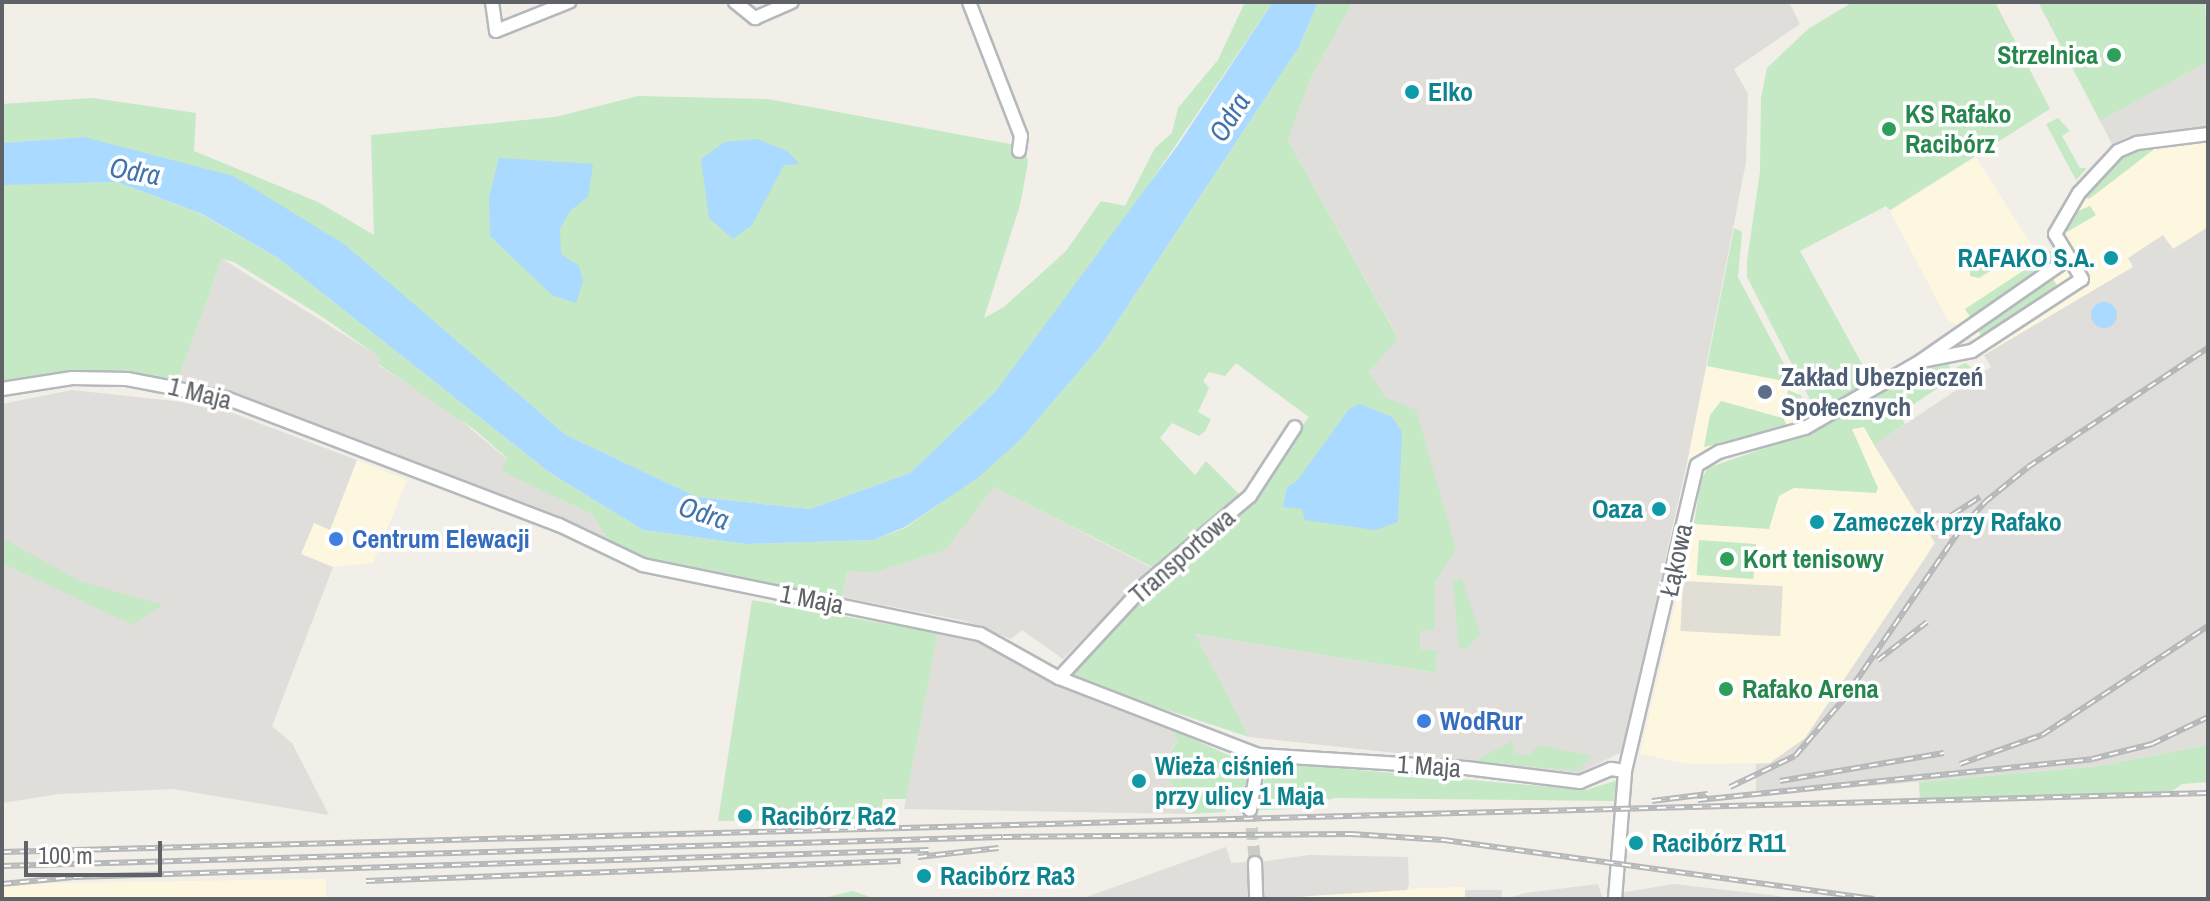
<!DOCTYPE html>
<meta charset="utf-8">
<style>
body{margin:0}
#map{position:relative;width:2210px;height:901px;overflow:hidden;background:#f1efe8;font-family:"Archivo Narrow",sans-serif}
div>[style]{position:absolute}
.commercial>*{inset:0;background:#fef7e0}
.industrial>*{inset:0;background:#e0deda;transform-origin:0 0}
.education>*{inset:0;background:#e1ded6;transform-origin:0 0}
.green>*{inset:0;background:#c5e8c5;transform-origin:0 0}
.water>*{inset:0;background:#aadaff}
.round{border-radius:50%}
.minor-tunnel>*{height:12px;margin-top:-6px;transform-origin:0;background:repeating-linear-gradient(90deg,#ccccc8 0 12px,transparent 0 18px)}
.roads{filter:drop-shadow(2px 0 #b5b8bc) drop-shadow(-2px 0 #b5b8bc) drop-shadow(0 2px #b5b8bc) drop-shadow(0 -2px #b5b8bc)}
.minor>*{height:12px;margin:-6px;padding:0 6px;transform-origin:6px;border-radius:6px;background:#fff}
.rail>*{height:6px;margin-top:-3px;transform-origin:0;background:repeating-linear-gradient(90deg,#fff 0 9px,#b6b7b8 0 18px);box-sizing:border-box;border-block:2px solid #b6b7b8}
.dots>*{width:22px;height:22px;translate:-50% -50%;box-sizing:border-box;border:4px solid #fff;border-radius:50%}
span{translate:-50% -50%;white-space:nowrap;text-align:center;line-height:1.15;-webkit-text-stroke:7px #fff;paint-order:stroke}
.leisure-label{font-size:26px;color:#27864d;font-weight:700}
.right{translate:-100% -50%;text-align:right}
.left{translate:0 -50%;text-align:left}
.culture-label{font-size:26px;color:#0d838f;font-weight:700}
.service-label{font-size:26px;color:#4e5e75;font-weight:700}
.street-label{font-size:26px;color:#5f6368}
.shop-label{font-size:26px;color:#366cbe;font-weight:700}
.water-label{font-size:28px;color:#4174aa;font-style:italic}
.frame{position:absolute;inset:0;border:4px solid #5f6368;pointer-events:none}
.scale{position:absolute;left:24px;top:841px;width:138px;height:36px;box-sizing:border-box;border:4px solid #5f6368;border-top:0;padding-left:10px;font-size:24px;line-height:28px;white-space:nowrap;color:#5f6368;-webkit-text-stroke:6px #fff;paint-order:stroke}
</style>
<div id="map">
<div class="commercial">
<div style="clip-path:polygon(2208px 139px,2208px 227px,2173px 249px,2163px 235px,2134px 266px,1984px 355px,1966px 332px,1947px 319px,1890px 211px,1976px 157px,2030px 243px,2054px 252px,2088px 187px,2147px 144px)"></div>
<div style="clip-path:polygon(1707px 366px,1794px 383px,1811px 420px,1687px 463px)"></div>
<div style="clip-path:polygon(1858px 427px,1864px 427px,1935px 543px,1836px 699px,1805px 739px,1770px 763px,1689px 764px,1640px 754px,1701px 494px)"></div>
<div style="clip-path:polygon(357px 460px,407px 480px,373px 563px,333px 567px,301px 554px,314px 522px,330px 529px)"></div>
<div style="clip-path:polygon(326px 879px,326px 899px,2px 899px,2px 884px)"></div>
<div style="clip-path:polygon(1465px 887px,1465px 899px,1305px 899px,1304px 892px)"></div>
</div>
<div class="industrial">
<div style="clip-path:polygon(1353px 2px,1789px 2px,1800px 24px,1734px 69px,1748px 94px,1746px 162px,1687px 463px,1622px 752px,1579px 773px,1249px 737px,1194px 634px,1435px 673px,1437px 650px,1421px 651px,1420px 630px,1435px 630px,1435px 583px,1455px 549px,1369px 371px,1398px 337px,1288px 140px,1310px 80px)"></div>
<div style="clip-path:polygon(2208px 62px,2208px 129px,2129px 136px,2112px 144px,2100px 121px)"></div>
<div style="clip-path:polygon(2208px 227px,2208px 745px,2099px 766px,1756px 796px,1756px 764px,1770px 763px,1805px 738px,1935px 543px,1874px 445px,1991px 367px,1984px 355px,2133px 267px,2128px 258px,2163px 235px,2173px 249px)"></div>
<div style="clip-path:polygon(222px 259px,382px 358px,378px 365px,452px 413px,507px 459px,503px 471px,591px 514px,609px 540px,350px 436px,178px 380px)"></div>
<div style="clip-path:polygon(72px 390px,211px 405px,357px 460px,330px 530px,314px 523px,301px 554px,333px 567px,272px 726px,292px 743px,329px 815px,173px 789px,59px 794px,2px 803px,2px 404px)"></div>
<div style="clip-path:polygon(994px 487px,1152px 568px,1063px 659px,1022px 630px,1011px 639px,965px 621px,842px 597px,847px 571px,873px 573px,946px 550px)"></div>
<div style="clip-path:polygon(938px 633px,985px 643px,1056px 685px,1173px 730px,1177px 741px,1159px 769px,1184px 797px,1188px 814px,904px 809px)"></div>
<div style="clip-path:polygon(1226px 847px,1231px 863px,1249px 862px,1251px 899px,1081px 899px)"></div>
<div style="clip-path:polygon(1309px 855px,1408px 857px,1409px 885px,1407px 890px,1262px 899px,1259px 862px)"></div>
<div style="clip-path:polygon(1598px 884px,1603px 899px,1505px 899px,1525px 893px)"></div>
<div style="clip-path:polygon(1674px 884px,1779px 896px,1789px 899px,1622px 899px,1620px 893px)"></div>
<div style="left:1465px;top:890px;width:37px;height:9px"></div>
</div>
<div class="education">
<div style="left:1683px;top:581px;width:100px;height:50px;rotate:3deg"></div>
</div>
<div class="green">
<div style="clip-path:polygon(1245px 2px,1273px 2px,1120px 227px,996px 391px,910px 473px,810px 509px,697px 497px,566px 435px,425px 314px,84px 137px,2px 143px,2px 104px,93px 98px,196px 113px,194px 151px,318px 202px,374px 235px,371px 135px,555px 117px,638px 96px,768px 99px,1010px 144px,1023px 137px,1028px 163px,1020px 205px,984px 318px,1004px 307px,1066px 251px,1101px 201px,1125px 206px,1155px 148px,1172px 133px,1178px 108px,1218px 60px)"></div>
<div style="clip-path:polygon(evenodd,1318px 2px,1353px 2px,1310px 80px,1288px 140px,1398px 338px,1369px 372px,1385px 397px,1416px 410px,1456px 549px,1435px 583px,1435px 630px,1420px 631px,1421px 650px,1437px 650px,1436px 673px,1195px 634px,1249px 737px,1073px 679px,1070px 672px,1162px 578px,1152px 567px,994px 487px,946px 550px,873px 573px,847px 571px,842px 597px,654px 562px,609px 540px,591px 514px,502px 471px,507px 458px,475px 430px,378px 364px,381px 358px,321px 316px,234px 262px,222px 259px,178px 380px,70px 373px,2px 385px,2px 184px,117px 182px,201px 214px,278px 258px,549px 472px,643px 530px,747px 544px,873px 540px,905px 528px,979px 476px,1020px 440px,1103px 343px,1299px 47px,1318px 2px,1236px 363px,1309px 417px,1245px 500px,1206px 461px,1195px 475px,1160px 438px,1172px 423px,1199px 436px,1205px 431px,1211px 419px,1198px 412px,1209px 388px,1203px 381px,1209px 372px,1225px 376px,1236px 363px)"></div>
<div style="clip-path:polygon(1853px 2px,1995px 2px,2050px 109px,1890px 210px,1886px 206px,1800px 251px,1872px 382px,1818px 415px,1747px 277px,1747px 261px,1760px 172px,1761px 98px,1767px 68px,1808px 29px)"></div>
<div style="clip-path:polygon(2038px 2px,2205px 2px,2208px 62px,2100px 121px)"></div>
<div style="clip-path:polygon(2058px 118px,2070px 131px,2062px 136px,2080px 168px,2087px 168px,2076px 180px,2046px 124px)"></div>
<div style="clip-path:polygon(2151px 145px,2153px 150px,2105px 187px,2089px 199px,2083px 196px,2125px 152px)"></div>
<div style="clip-path:polygon(2090px 206px,2096px 215px,2067px 232px,2065px 223px,2073px 213px)"></div>
<div style="clip-path:polygon(1734px 228px,1742px 232px,1738px 277px,1794px 383px,1707px 366px)"></div>
<div style="clip-path:polygon(2039px 249px,2055px 252px,2048px 268px,1971px 318px,1965px 309px,2032px 265px,2027px 257px)"></div>
<div style="clip-path:polygon(1997px 250px,2006px 254px,2005px 262px,1979px 278px,1970px 276px,1970px 268px)"></div>
<div style="left:2051px;top:276px;width:17px;height:91px;rotate:57deg"></div>
<div style="clip-path:polygon(1948px 362px,1953px 378px,1899px 414px,1905px 424px,1874px 445px,1864px 427px,1852px 429px,1878px 488px,1876px 493px,1794px 488px,1779px 496px,1769px 529px,1694px 524px,1701px 480px,1708px 468px,1814px 431px,1904px 376px)"></div>
<div style="clip-path:polygon(1966px 363px,1979px 375px,1960px 387px,1957px 367px)"></div>
<div style="clip-path:polygon(1788px 390px,1801px 395px,1811px 416px,1805px 426px,1784px 414px)"></div>
<div style="clip-path:polygon(1721px 401px,1783px 418px,1789px 428px,1704px 447px,1710px 415px)"></div>
<div style="clip-path:polygon(2px 538px,80px 581px,163px 605px,133px 625px,2px 563px)"></div>
<div style="left:1699px;top:540px;width:57px;height:35px;rotate:4deg"></div>
<div style="clip-path:polygon(1462px 578px,1480px 635px,1466px 649px,1459px 648px,1453px 581px)"></div>
<div style="clip-path:polygon(752px 600px,938px 633px,906px 799px,883px 799px,880px 819px,718px 821px)"></div>
<div style="clip-path:polygon(1173px 730px,1233px 757px,1249px 786px,1247px 811px,1226px 805px,1225px 812px,1188px 814px,1184px 797px,1159px 769px,1177px 742px)"></div>
<div style="clip-path:polygon(1512px 741px,1515px 753px,1528px 756px,1539px 745px,1592px 756px,1578px 771px,1474px 761px)"></div>
<div style="clip-path:polygon(2208px 745px,2208px 782px,2182px 784px,2172px 791px,1920px 801px,1919px 782px,2099px 766px)"></div>
<div style="clip-path:polygon(1289px 764px,1586px 790px,1618px 780px,1614px 801px,1335px 798px,1294px 809px,1257px 810px,1266px 772px,1273px 765px)"></div>
<div style="clip-path:polygon(853px 891px,870px 897px,896px 899px,819px 899px)"></div>
</div>
<div class="water">
<div style="clip-path:polygon(1273px 2px,1318px 2px,1299px 47px,1103px 343px,1020px 440px,979px 477px,905px 527px,873px 540px,747px 544px,643px 530px,549px 472px,278px 258px,202px 214px,117px 182px,2px 185px,2px 143px,84px 137px,233px 176px,344px 244px,566px 435px,697px 497px,810px 509px,910px 473px,996px 391px,1178px 145px)"></div>
<div style="clip-path:polygon(757px 139px,787px 151px,800px 164px,784px 165px,752px 225px,733px 239px,709px 218px,701px 159px,725px 142px)"></div>
<div style="clip-path:polygon(499px 158px,593px 164px,588px 197px,570px 211px,560px 229px,561px 254px,579px 266px,583px 281px,576px 303px,552px 295px,490px 236px,489px 197px)"></div>
<div class="round" style="left:2091px;top:302px;width:26px;height:26px"></div>
<div style="clip-path:polygon(1360px 404px,1392px 417px,1402px 432px,1398px 522px,1375px 530px,1305px 520px,1302px 509px,1283px 507px,1287px 487px,1297px 481px,1349px 409px)"></div>
</div>
<div class="minor-tunnel">
<div style="left:1250px;top:810px;width:53px;rotate:84.6deg"></div>
</div>
<div class="roads">
<div class="minor">
<div style="left:492px;top:2px;width:29px;rotate:82deg"></div>
<div style="left:496px;top:31px;width:79px;rotate:-21.7deg"></div>
<div style="left:735px;top:2px;width:26px;rotate:39deg"></div>
<div style="left:755px;top:18px;width:40px;rotate:-23.4deg"></div>
<div style="left:969px;top:2px;width:144px;rotate:68.8deg"></div>
<div style="left:1021px;top:136px;width:15px;rotate:98deg"></div>
<div style="left:2069px;top:258px;width:180px;rotate:145.2deg"></div>
<div style="left:1921px;top:361px;width:52px;rotate:-11.1deg"></div>
<div style="left:1972px;top:351px;width:131px;rotate:-33.2deg"></div>
<div style="left:2082px;top:279px;width:52px;rotate:-121deg"></div>
<div style="left:2055px;top:234px;width:48px;rotate:-59.7deg"></div>
<div style="left:2079px;top:193px;width:57px;rotate:-47.1deg"></div>
<div style="left:2118px;top:151px;width:21px;rotate:-23deg"></div>
<div style="left:2137px;top:143px;width:72px;rotate:-7.2deg"></div>
<div style="left:2px;top:389px;width:71px;rotate:-8.9deg"></div>
<div style="left:72px;top:378px;width:55px;rotate:1deg"></div>
<div style="left:127px;top:379px;width:101px;rotate:10.9deg"></div>
<div style="left:226px;top:398px;width:356px;rotate:20.9deg"></div>
<div style="left:559px;top:525px;width:93px;rotate:25.5deg"></div>
<div style="left:643px;top:565px;width:344px;rotate:11.6deg"></div>
<div style="left:980px;top:634px;width:90px;rotate:29.1deg"></div>
<div style="left:1059px;top:678px;width:214px;rotate:21.1deg"></div>
<div style="left:1259px;top:755px;width:207px;rotate:3.6deg"></div>
<div style="left:1466px;top:768px;width:115px;rotate:7deg"></div>
<div style="left:1580px;top:782px;width:34px;rotate:-23deg"></div>
<div style="left:1611px;top:769px;width:14px;rotate:8deg"></div>
<div style="left:1059px;top:678px;width:129px;rotate:-47.2deg"></div>
<div style="left:1147px;top:583px;width:135px;rotate:-40.2deg"></div>
<div style="left:1250px;top:496px;width:82px;rotate:-56.9deg"></div>
<div style="left:1250px;top:810px;width:56px;rotate:-80.7deg"></div>
<div style="left:1255px;top:863px;width:36px;rotate:88deg"></div>
<div style="left:1615px;top:899px;width:128px;rotate:-85.5deg"></div>
<div style="left:1625px;top:771px;width:314px;rotate:-76.8deg"></div>
<div style="left:1697px;top:465px;width:26px;rotate:-31deg"></div>
<div style="left:1719px;top:452px;width:89px;rotate:-15.6deg"></div>
<div style="left:1805px;top:428px;width:134px;rotate:-30deg"></div>
</div>
</div>
<div class="rail">
<div style="left:1938px;top:524px;width:50px;rotate:-32.7deg"></div>
<div style="left:1878px;top:660px;width:62px;rotate:-37.8deg"></div>
<div style="left:1843px;top:700px;width:205px;rotate:-55.5deg"></div>
<div style="left:1959px;top:531px;width:39px;rotate:-48deg"></div>
<div style="left:1985px;top:502px;width:55px;rotate:-39.1deg"></div>
<div style="left:2028px;top:467px;width:216px;rotate:-33.5deg"></div>
<div style="left:1960px;top:764px;width:87px;rotate:-19.5deg"></div>
<div style="left:2042px;top:735px;width:199px;rotate:-33.3deg"></div>
<div style="left:1780px;top:781px;width:166px;rotate:-9.7deg"></div>
<div style="left:1730px;top:787px;width:72px;rotate:-25.5deg"></div>
<div style="left:1795px;top:756px;width:83px;rotate:-49.4deg"></div>
<div style="left:1698px;top:800px;width:396px;rotate:-5.9deg"></div>
<div style="left:2092px;top:759px;width:62px;rotate:-14deg"></div>
<div style="left:2152px;top:744px;width:62px;rotate:-25.7deg"></div>
<div style="left:1652px;top:801px;width:56px;rotate:-7.1deg"></div>
<div style="left:2px;top:852px;width:2207px;rotate:-1.53deg"></div>
<div style="left:918px;top:857px;width:81px;rotate:-6.4deg"></div>
<div style="left:2px;top:866px;width:1001px;rotate:-1.66deg"></div>
<div style="left:1003px;top:837px;width:348px;rotate:-0.5deg"></div>
<div style="left:1351px;top:834px;width:93px;rotate:3.7deg"></div>
<div style="left:1444px;top:840px;width:434px;rotate:7.8deg"></div>
<div style="left:366px;top:881px;width:535px;rotate:-2.14deg"></div>
<div style="left:2px;top:884px;width:72px;rotate:-5.6deg"></div>
<div style="left:74px;top:877px;width:855px;rotate:-1.81deg"></div>
</div>
<div class="dots">
<div style="left:2114px;top:55px;background:#2e9e5b"></div>
<div style="left:1412px;top:92px;background:#0f9aa8"></div>
<div style="left:1889px;top:129px;background:#2e9e5b"></div>
<div style="left:2111px;top:258px;background:#0f9aa8"></div>
<div style="left:1765px;top:392px;background:#5c6f8a"></div>
<div style="left:1659px;top:509px;background:#0f9aa8"></div>
<div style="left:1817px;top:522px;background:#0f9aa8"></div>
<div style="left:336px;top:539px;background:#3f7fe0"></div>
<div style="left:1727px;top:559px;background:#2e9e5b"></div>
<div style="left:1726px;top:689px;background:#2e9e5b"></div>
<div style="left:1424px;top:721px;background:#3f7fe0"></div>
<div style="left:1139px;top:781px;background:#0f9aa8"></div>
<div style="left:745px;top:816px;background:#0f9aa8"></div>
<div style="left:1636px;top:843px;background:#0f9aa8"></div>
<div style="left:924px;top:876px;background:#0f9aa8"></div>
</div>
<div class="leisure-label">
<span class="right" style="left:2098px;top:55px">Strzelnica</span>
<span class="left" style="left:1905px;top:129px">KS Rafako<br>Racibórz</span>
<span class="left" style="left:1743px;top:559px">Kort tenisowy</span>
<span class="left" style="left:1742px;top:689px">Rafako Arena</span>
</div>
<div class="culture-label">
<span class="left" style="left:1428px;top:92px">Elko</span>
<span class="right" style="left:2095px;top:258px">RAFAKO S.A.</span>
<span class="right" style="left:1643px;top:509px">Oaza</span>
<span class="left" style="left:1833px;top:522px">Zameczek przy Rafako</span>
<span class="left" style="left:1155px;top:781px">Wieża ciśnień<br>przy ulicy 1 Maja</span>
<span class="left" style="left:761px;top:816px">Racibórz Ra2</span>
<span class="left" style="left:1652px;top:843px">Racibórz R11</span>
<span class="left" style="left:940px;top:876px">Racibórz Ra3</span>
</div>
<div class="service-label">
<span class="left" style="left:1781px;top:392px">Zakład Ubezpieczeń<br>Społecznych</span>
</div>
<div class="street-label">
<span style="left:200px;top:393px;rotate:14deg">1 Maja</span>
<span style="left:1182px;top:556px;rotate:-41deg">Transportowa</span>
<span style="left:1676px;top:560px;rotate:-78deg">Łąkowa</span>
<span style="left:812px;top:599px;rotate:11deg">1 Maja</span>
<span style="left:1429px;top:766px;rotate:4deg">1 Maja</span>
</div>
<div class="shop-label">
<span class="left" style="left:352px;top:539px">Centrum Elewacji</span>
<span class="left" style="left:1440px;top:721px">WodRur</span>
</div>
<div class="water-label">
<span style="left:1229px;top:117px;rotate:-58deg">Odra</span>
<span style="left:135px;top:171px;rotate:10deg">Odra</span>
<span style="left:704px;top:513px;rotate:18deg">Odra</span>
</div>
<div class="frame"></div>
<div class="scale">100 m</div>
</div>
